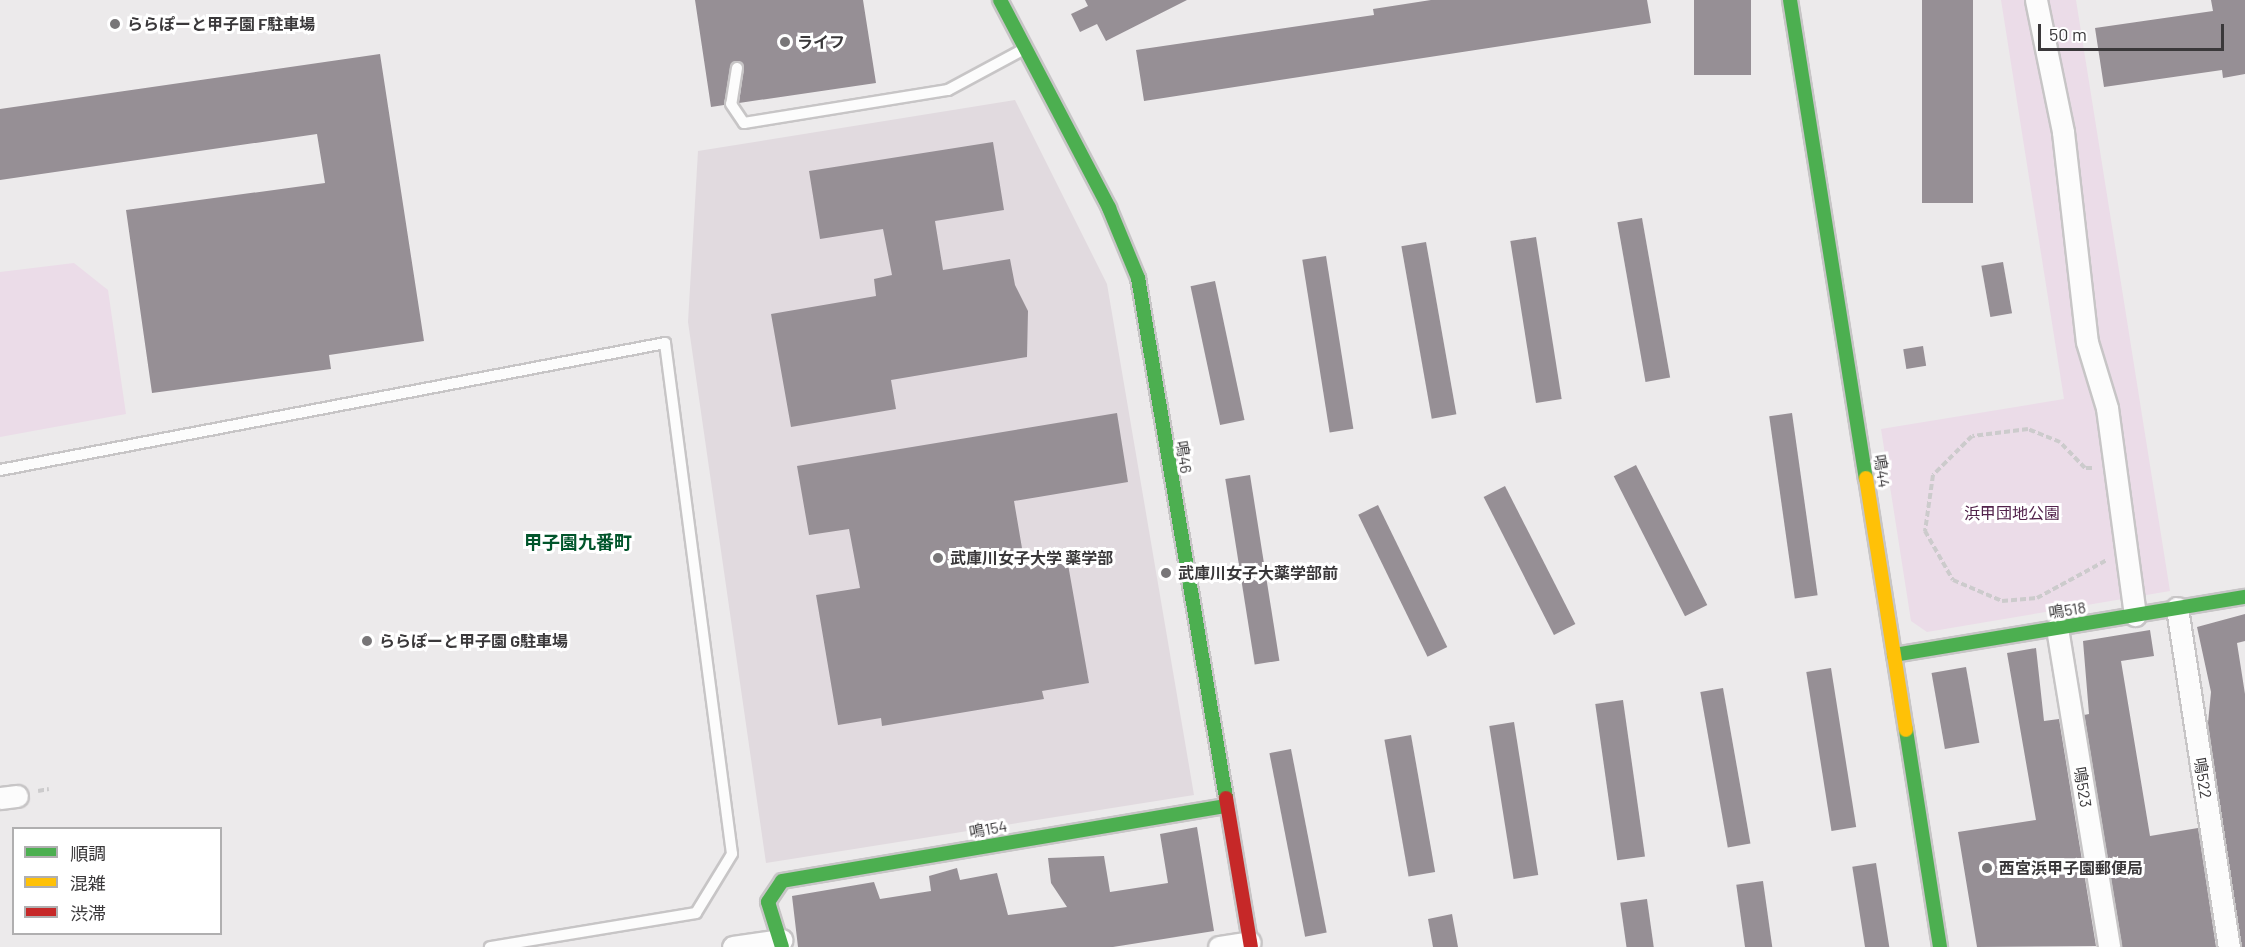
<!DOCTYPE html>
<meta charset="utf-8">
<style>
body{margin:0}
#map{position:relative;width:2245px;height:947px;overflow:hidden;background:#eceaeb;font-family:Barlow,"Noto Sans JP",sans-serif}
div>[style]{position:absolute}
.built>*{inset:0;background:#e1dadf}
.green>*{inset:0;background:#ebdce8}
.building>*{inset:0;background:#968f95;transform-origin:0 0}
.path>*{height:4px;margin-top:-2px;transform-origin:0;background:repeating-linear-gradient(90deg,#cccbcc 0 6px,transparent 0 9px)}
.roads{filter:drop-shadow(2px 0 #c7c5c6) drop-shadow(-2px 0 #c7c5c6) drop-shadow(0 2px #c7c5c6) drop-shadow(0 -2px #c7c5c6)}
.lane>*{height:10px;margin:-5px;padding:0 5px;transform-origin:5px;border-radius:5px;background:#fcfcfc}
.street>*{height:21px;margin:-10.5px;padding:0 10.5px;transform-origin:10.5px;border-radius:10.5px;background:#fcfcfc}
.fast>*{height:14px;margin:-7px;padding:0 7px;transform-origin:7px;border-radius:7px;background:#4caf50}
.slow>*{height:14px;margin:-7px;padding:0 7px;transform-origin:7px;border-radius:7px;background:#ffc107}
.jam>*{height:14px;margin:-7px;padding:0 7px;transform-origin:7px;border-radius:7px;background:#c62828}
.dots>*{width:16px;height:16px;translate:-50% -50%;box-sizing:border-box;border:3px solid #fff;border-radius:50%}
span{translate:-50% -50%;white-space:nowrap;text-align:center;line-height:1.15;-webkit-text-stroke:6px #fff;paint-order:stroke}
.poi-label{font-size:16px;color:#3a383a;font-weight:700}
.left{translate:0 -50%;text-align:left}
.street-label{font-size:16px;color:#3a383a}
.park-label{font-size:16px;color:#52224b}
.neighbourhood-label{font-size:18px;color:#01552b;font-weight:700}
.legend{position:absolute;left:12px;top:827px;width:210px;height:108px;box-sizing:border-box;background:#fff;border:2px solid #b0afb0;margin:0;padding:8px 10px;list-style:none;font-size:18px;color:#3a383a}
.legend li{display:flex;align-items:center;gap:12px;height:30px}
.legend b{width:30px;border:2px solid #b0afb0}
.scale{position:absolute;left:2038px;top:24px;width:186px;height:27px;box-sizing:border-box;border:3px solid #3a383a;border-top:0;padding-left:8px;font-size:18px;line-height:21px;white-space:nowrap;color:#3a383a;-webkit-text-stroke:4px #fff;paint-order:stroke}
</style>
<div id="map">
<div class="built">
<div style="clip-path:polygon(1015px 100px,1107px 284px,1194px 795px,766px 863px,688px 322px,698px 151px)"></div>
</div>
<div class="green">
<div style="clip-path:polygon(2001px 0,2076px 0,2170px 591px,1927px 632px,1911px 621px,1881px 429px,2064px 399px)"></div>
<div style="clip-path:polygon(74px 263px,108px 290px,126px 414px,0 437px,0 272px)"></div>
</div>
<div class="building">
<div style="clip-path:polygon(695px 0,863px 0,876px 83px,739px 103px,744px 66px,735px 61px,724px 105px,711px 107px)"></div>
<div style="clip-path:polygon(1085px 0,1187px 0,1106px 41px,1097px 24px,1080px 32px,1071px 14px,1088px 6px)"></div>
<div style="clip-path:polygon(1431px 0,1647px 0,1651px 23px,1144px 101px,1136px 50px,1374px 15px,1373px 9px)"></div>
<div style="left:1694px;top:0;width:57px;height:75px"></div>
<div style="left:1922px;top:0;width:51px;height:203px"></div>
<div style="clip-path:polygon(2211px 0,2245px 0,2245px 74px,2223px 78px,2222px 70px,2104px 87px,2095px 28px,2213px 11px)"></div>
<div style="clip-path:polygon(380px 54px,424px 341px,329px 355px,331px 369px,152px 393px,126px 210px,325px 183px,317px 134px,0 180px,0 109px)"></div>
<div style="clip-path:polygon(993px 142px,1004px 210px,935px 221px,943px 270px,1010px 259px,1015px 285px,1028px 311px,1027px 357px,891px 380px,896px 409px,791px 427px,771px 314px,876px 296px,874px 279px,892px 275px,883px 229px,820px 239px,809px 171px)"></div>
<div style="left:1642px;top:218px;width:162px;height:25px;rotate:80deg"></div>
<div style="left:1536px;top:237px;width:164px;height:26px;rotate:81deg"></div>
<div style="left:1426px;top:242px;width:175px;height:25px;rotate:80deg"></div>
<div style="left:1326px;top:256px;width:175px;height:24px;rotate:81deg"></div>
<div style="left:2003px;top:262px;width:52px;height:22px;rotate:80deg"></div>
<div style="left:1215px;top:281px;width:142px;height:25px;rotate:78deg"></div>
<div style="left:1923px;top:346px;width:20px;height:20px;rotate:81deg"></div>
<div style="clip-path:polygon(1117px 413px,1128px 482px,1014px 501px,1024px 560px,1066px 553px,1089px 683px,1042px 691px,1044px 699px,882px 726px,881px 718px,838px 725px,816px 595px,860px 588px,849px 529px,809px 535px,797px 466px)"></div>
<div style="left:1792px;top:413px;width:184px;height:23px;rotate:82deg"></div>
<div style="left:1636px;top:465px;width:157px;height:25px;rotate:63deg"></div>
<div style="left:1250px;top:475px;width:188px;height:25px;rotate:81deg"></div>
<div style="left:1505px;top:486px;width:155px;height:24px;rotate:63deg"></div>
<div style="left:1378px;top:505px;width:158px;height:22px;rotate:64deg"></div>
<div style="clip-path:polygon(2245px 614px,2245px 641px,2237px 643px,2245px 694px,2245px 947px,2241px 947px,2208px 723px,2211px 692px,2197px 627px)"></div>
<div style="clip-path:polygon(2150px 630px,2154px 656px,2121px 661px,2150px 836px,2198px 828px,2216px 947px,2121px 947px,2084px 715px,2089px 714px,2083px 641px)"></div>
<div style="clip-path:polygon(2036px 648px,2044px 721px,2059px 719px,2096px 946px,1977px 947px,1958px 832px,2036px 820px,2007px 653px)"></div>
<div style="left:1966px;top:667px;width:77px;height:35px;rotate:80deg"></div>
<div style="left:1831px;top:668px;width:161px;height:25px;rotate:81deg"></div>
<div style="left:1723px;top:688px;width:158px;height:23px;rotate:80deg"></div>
<div style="left:1623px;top:700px;width:158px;height:28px;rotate:82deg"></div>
<div style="left:1514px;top:722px;width:155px;height:25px;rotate:81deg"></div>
<div style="left:1411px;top:735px;width:139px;height:27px;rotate:80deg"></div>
<div style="left:1291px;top:749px;width:187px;height:22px;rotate:79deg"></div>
<div style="clip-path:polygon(1197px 827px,1214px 931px,1113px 947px,798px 947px,792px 896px,874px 882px,880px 899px,931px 891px,929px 876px,957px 868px,960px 880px,997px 873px,1008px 915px,1067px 907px,1051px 883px,1048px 858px,1104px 856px,1110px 892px,1168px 883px,1160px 834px)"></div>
<div style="left:1876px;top:863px;width:85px;height:24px;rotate:81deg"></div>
<div style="left:1763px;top:881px;width:67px;height:27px;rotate:82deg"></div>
<div style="left:1647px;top:899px;width:49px;height:27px;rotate:82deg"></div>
<div style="clip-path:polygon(1452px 914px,1458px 947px,1433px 947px,1428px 919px)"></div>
</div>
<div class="path">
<div style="left:2092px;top:468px;width:7px;rotate:180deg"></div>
<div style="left:2085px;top:468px;width:36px;rotate:-134deg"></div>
<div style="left:2060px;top:442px;width:35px;rotate:-158deg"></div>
<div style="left:2028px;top:429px;width:56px;rotate:172.9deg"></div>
<div style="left:1972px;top:436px;width:55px;rotate:135deg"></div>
<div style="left:1933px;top:475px;width:57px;rotate:98.1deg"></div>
<div style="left:1925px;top:531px;width:56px;rotate:60.3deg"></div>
<div style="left:1953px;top:580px;width:53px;rotate:23.2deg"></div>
<div style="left:2002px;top:601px;width:35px;rotate:-5deg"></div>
<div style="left:2037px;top:598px;width:80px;rotate:-28.5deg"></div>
<div style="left:38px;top:791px;width:11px;rotate:-10deg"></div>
</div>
<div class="roads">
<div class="lane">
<div style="left:737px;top:68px;width:36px;rotate:99deg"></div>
<div style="left:731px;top:104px;width:23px;rotate:56deg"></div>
<div style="left:744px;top:123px;width:207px;rotate:-9.2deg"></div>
<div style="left:948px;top:90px;width:86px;rotate:-28.3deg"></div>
<div style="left:0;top:470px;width:677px;rotate:-10.81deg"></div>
<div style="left:665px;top:343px;width:515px;rotate:82.53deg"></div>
<div style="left:732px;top:854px;width:69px;rotate:121.4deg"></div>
<div style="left:696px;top:913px;width:209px;rotate:170.6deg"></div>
</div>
<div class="street">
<div style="left:2036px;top:0;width:135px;rotate:78.4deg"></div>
<div style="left:2063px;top:132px;width:211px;rotate:83.5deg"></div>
<div style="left:2087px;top:342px;width:69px;rotate:73.1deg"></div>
<div style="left:2107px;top:408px;width:209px;rotate:82.3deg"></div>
<div style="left:2177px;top:608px;width:343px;rotate:81.3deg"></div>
<div style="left:2057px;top:628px;width:323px;rotate:80.7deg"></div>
<div style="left:0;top:798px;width:17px;rotate:-7deg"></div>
<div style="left:733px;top:947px;width:49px;rotate:-8.3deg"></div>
<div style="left:1219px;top:947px;width:31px;rotate:-9deg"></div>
</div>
<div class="fast">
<div style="left:1000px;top:0;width:235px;rotate:62.3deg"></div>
<div style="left:1109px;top:208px;width:76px;rotate:67.5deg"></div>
<div style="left:1138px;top:278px;width:527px;rotate:80.39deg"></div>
<div style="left:1790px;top:0;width:484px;rotate:81deg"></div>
<div style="left:1894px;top:655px;width:356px;rotate:-9.4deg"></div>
<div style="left:1906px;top:730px;width:220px;rotate:81.1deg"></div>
<div style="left:782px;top:947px;width:47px;rotate:-107.3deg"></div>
<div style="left:768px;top:902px;width:25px;rotate:-56deg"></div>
<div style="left:782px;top:881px;width:448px;rotate:-9.6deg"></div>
</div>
<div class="slow">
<div style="left:1866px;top:478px;width:255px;rotate:81deg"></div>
</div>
<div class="jam">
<div style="left:1226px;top:798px;width:151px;rotate:80.5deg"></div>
</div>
</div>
<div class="dots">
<div style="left:115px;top:24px;background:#787678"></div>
<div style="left:785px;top:42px;background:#787678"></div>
<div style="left:938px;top:558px;background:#787678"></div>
<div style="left:1166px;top:573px;background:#787678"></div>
<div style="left:367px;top:641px;background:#787678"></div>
<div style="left:1987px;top:868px;background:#787678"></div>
</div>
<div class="poi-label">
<span class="left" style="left:127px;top:24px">ららぽーと甲子園 F駐車場</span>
<span class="left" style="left:797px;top:42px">ライフ</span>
<span class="left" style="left:950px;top:558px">武庫川女子大学 薬学部</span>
<span class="left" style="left:1178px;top:573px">武庫川女子大薬学部前</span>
<span class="left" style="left:379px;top:641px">ららぽーと甲子園 G駐車場</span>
<span class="left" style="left:1999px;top:868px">西宮浜甲子園郵便局</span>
</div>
<div class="street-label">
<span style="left:1184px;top:457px;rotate:81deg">鳴46</span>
<span style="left:1882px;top:471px;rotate:81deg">鳴44</span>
<span style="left:2067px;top:610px;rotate:-9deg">鳴518</span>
<span style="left:2203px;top:778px;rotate:81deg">鳴522</span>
<span style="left:2083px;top:787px;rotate:81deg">鳴523</span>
<span style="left:988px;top:829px;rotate:-10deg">鳴154</span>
</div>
<div class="park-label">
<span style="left:2012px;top:513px">浜甲団地公園</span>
</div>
<div class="neighbourhood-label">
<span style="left:578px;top:542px">甲子園九番町</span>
</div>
<ul class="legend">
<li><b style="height:8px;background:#4caf50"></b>順調</li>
<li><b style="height:8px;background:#ffc107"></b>混雑</li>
<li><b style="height:8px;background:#c62828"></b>渋滞</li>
</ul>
<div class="scale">50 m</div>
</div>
